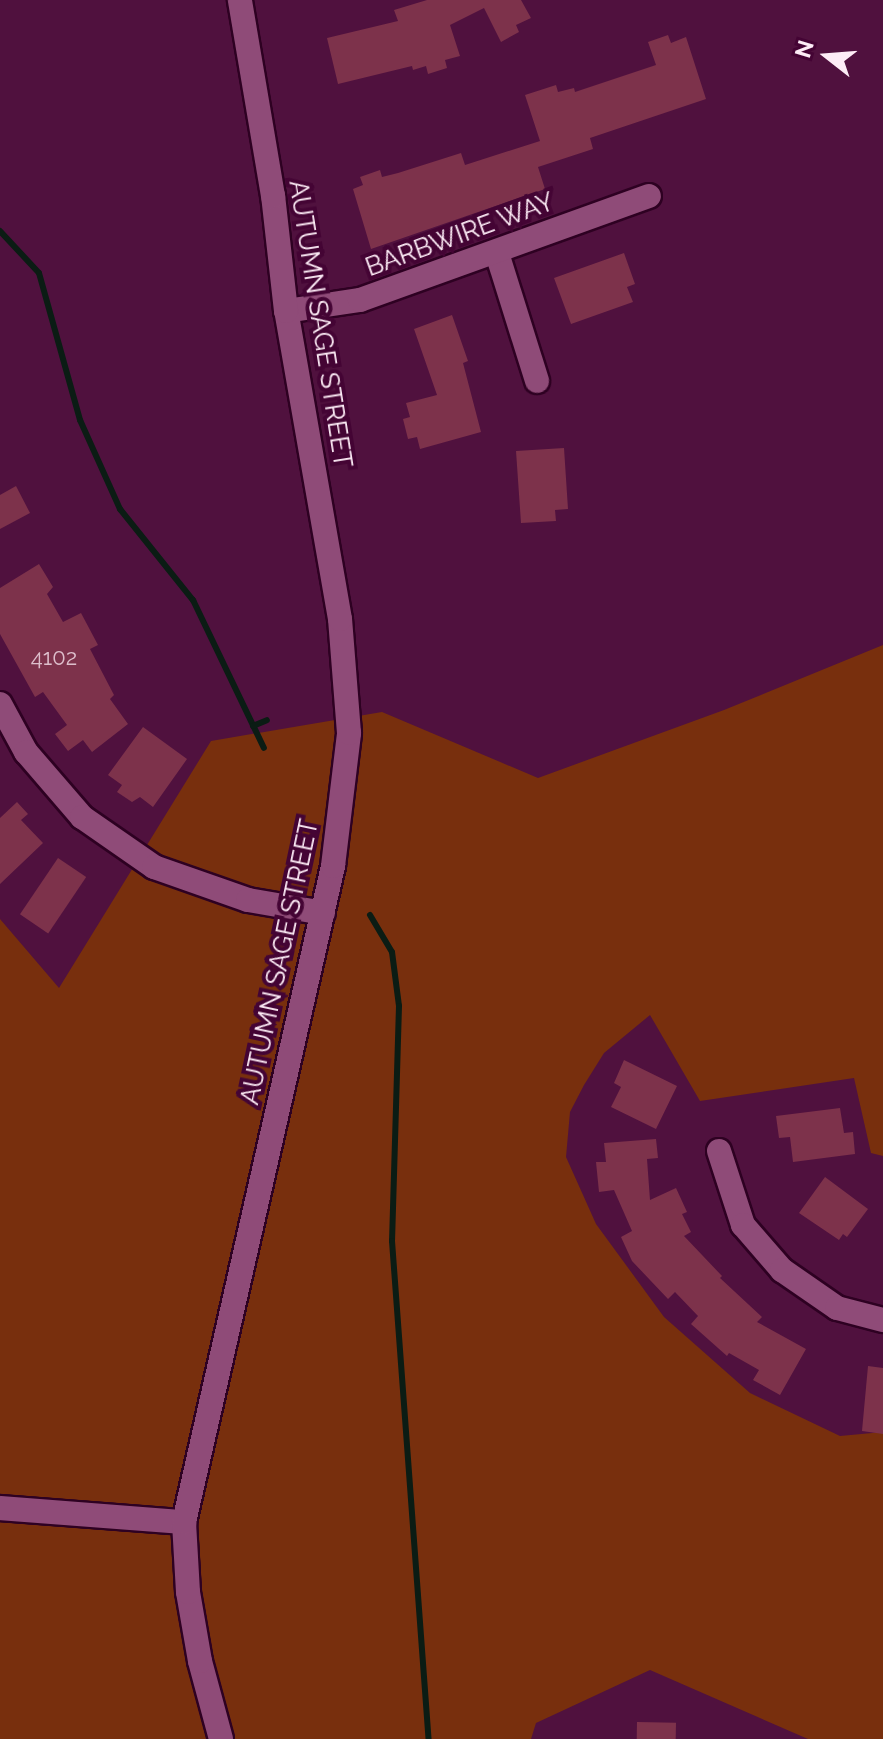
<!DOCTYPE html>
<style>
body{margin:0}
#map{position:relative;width:883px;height:1739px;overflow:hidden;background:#50113e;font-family:Raleway,sans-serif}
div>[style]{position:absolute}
.green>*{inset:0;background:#782f0d}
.stream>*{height:6px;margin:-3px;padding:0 3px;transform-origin:3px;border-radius:3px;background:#0b1c14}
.building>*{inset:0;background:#7d324b;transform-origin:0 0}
.roads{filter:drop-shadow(2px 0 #2e0122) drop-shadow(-2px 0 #2e0122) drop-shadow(0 2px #2e0122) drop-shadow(0 -2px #2e0122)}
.minor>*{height:24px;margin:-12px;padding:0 12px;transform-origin:12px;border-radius:12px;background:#8f4b78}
span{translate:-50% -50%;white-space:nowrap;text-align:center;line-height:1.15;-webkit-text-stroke:8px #440434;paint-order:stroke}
.number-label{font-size:22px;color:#ddbecb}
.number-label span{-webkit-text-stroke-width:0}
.street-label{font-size:26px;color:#fdecf6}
.north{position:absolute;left:787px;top:16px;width:80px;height:80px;-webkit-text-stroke:6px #440434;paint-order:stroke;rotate:287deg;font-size:22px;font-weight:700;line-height:32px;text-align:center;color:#fdecf6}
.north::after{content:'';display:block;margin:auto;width:28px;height:36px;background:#fdecf6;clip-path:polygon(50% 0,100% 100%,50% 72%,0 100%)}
</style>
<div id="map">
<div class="green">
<div style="clip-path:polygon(883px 645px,883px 1156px,871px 1153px,854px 1078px,700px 1101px,650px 1015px,604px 1053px,584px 1085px,570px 1112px,566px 1157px,596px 1224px,664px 1317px,750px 1393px,840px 1436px,883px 1432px,883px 1739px,808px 1739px,650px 1670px,536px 1723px,531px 1739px,0 1739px,0 919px,59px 988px,211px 741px,382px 712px,538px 778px,724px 710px)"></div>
</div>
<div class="stream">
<div style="left:0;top:231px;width:57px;rotate:47.1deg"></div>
<div style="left:39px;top:273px;width:153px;rotate:74.4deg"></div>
<div style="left:80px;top:420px;width:98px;rotate:65.8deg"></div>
<div style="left:120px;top:509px;width:117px;rotate:51.3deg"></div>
<div style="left:193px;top:600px;width:164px;rotate:64.4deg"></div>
<div style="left:253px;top:726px;width:15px;rotate:-23deg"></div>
<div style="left:370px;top:915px;width:43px;rotate:59.3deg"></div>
<div style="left:392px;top:952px;width:54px;rotate:82.6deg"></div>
<div style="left:399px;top:1006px;width:235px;rotate:91.7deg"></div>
<div style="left:392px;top:1241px;width:499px;rotate:85.8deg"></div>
</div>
<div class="building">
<div style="clip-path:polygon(427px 0,521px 0,531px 18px,516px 25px,519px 32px,501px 42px,484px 8px,450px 25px,460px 56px,445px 60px,447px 68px,428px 74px,426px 66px,413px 70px,412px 66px,338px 84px,327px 38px,398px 21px,394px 10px)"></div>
<div style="clip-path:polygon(668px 35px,671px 43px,686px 37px,706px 99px,590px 138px,593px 149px,538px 167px,545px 189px,371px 249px,353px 189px,363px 185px,360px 177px,380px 170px,382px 177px,398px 173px,461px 153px,465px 165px,540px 141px,525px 95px,556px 85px,558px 92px,574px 88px,575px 92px,656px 65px,648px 42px)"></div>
<div style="clip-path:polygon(624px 253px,635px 284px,627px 287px,633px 302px,571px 324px,554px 278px)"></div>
<div style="clip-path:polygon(452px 315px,468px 361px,463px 363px,481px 432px,420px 449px,417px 437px,408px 439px,403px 419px,410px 417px,406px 403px,437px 395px,414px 329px)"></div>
<div style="clip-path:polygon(564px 448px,568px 509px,555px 510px,556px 521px,521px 523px,516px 451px)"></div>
<div style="clip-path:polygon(16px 486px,30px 513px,0 529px,0 495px)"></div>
<div style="clip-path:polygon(39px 564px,53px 587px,47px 594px,63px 622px,81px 613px,98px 645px,90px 649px,114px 695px,110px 699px,128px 724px,92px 752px,83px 740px,68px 751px,55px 734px,67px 725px,43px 692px,35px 697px,0 634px,0 588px)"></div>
<div style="clip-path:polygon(143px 727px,187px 759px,153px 807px,140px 797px,132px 802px,117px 792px,122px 785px,108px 775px)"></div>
<div style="clip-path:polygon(17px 802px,28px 814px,21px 820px,43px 843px,0 884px,0 818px)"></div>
<div style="left:58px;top:858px;width:34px;height:68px;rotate:34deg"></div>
<div style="clip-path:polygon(624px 1060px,677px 1086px,656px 1129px,611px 1107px,621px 1087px,614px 1083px)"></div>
<div style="clip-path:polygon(840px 1108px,844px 1133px,853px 1132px,855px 1154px,793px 1162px,790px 1137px,779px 1138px,776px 1116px)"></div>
<div style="clip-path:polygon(656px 1139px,658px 1158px,647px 1159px,650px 1200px,676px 1188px,687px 1212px,682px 1214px,691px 1232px,684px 1236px,722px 1276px,720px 1278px,762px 1317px,757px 1322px,806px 1349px,780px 1395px,753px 1380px,759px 1370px,729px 1353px,727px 1356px,691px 1324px,698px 1316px,675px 1292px,668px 1299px,632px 1261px,621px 1237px,632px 1231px,614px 1190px,599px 1192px,596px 1162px,606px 1162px,604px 1143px)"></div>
<div style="clip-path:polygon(825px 1177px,868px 1209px,847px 1237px,843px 1234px,839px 1240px,799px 1213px)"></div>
<div style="clip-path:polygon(868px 1366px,883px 1368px,883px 1434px,862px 1431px)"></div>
<div style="left:637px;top:1722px;width:39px;height:17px;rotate:1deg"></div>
</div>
<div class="roads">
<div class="minor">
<div style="left:497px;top:253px;width:134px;rotate:72.6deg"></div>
<div style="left:286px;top:311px;width:75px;rotate:-8.5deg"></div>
<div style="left:360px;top:300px;width:307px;rotate:-19.8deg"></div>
<div style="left:0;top:704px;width:55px;rotate:61.6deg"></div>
<div style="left:26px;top:752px;width:86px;rotate:49.3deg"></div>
<div style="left:82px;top:817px;width:88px;rotate:34.8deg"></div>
<div style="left:154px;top:867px;width:100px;rotate:19.3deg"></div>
<div style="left:248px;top:900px;width:76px;rotate:9.8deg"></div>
<div style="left:719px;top:1151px;width:78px;rotate:72deg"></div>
<div style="left:743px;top:1225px;width:60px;rotate:49.1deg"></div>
<div style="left:782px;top:1270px;width:67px;rotate:34.6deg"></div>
<div style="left:837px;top:1308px;width:48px;rotate:14.6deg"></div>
<div style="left:0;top:1508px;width:185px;rotate:4.4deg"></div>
<div style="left:221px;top:1739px;width:81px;rotate:-105.1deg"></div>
<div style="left:200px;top:1661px;width:70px;rotate:-99.9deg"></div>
<div style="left:188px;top:1592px;width:70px;rotate:-93.3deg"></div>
<div style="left:184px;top:1522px;width:673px;rotate:-77.2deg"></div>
<div style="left:333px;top:866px;width:134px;rotate:-83.1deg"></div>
<div style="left:349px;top:733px;width:114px;rotate:-94.5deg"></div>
<div style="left:340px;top:619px;width:313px;rotate:-99.9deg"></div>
<div style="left:286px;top:311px;width:116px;rotate:-96.4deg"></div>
<div style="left:273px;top:196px;width:199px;rotate:-99.6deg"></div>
</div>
</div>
<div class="number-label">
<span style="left:54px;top:658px">4102</span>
</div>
<div class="street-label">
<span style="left:460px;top:235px;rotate:-20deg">BARBWIRE WAY</span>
<span style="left:320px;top:324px;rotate:81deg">AUTUMN SAGE STREET</span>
<span style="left:280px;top:962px;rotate:-78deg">AUTUMN SAGE STREET</span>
</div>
<div class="north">N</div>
</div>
